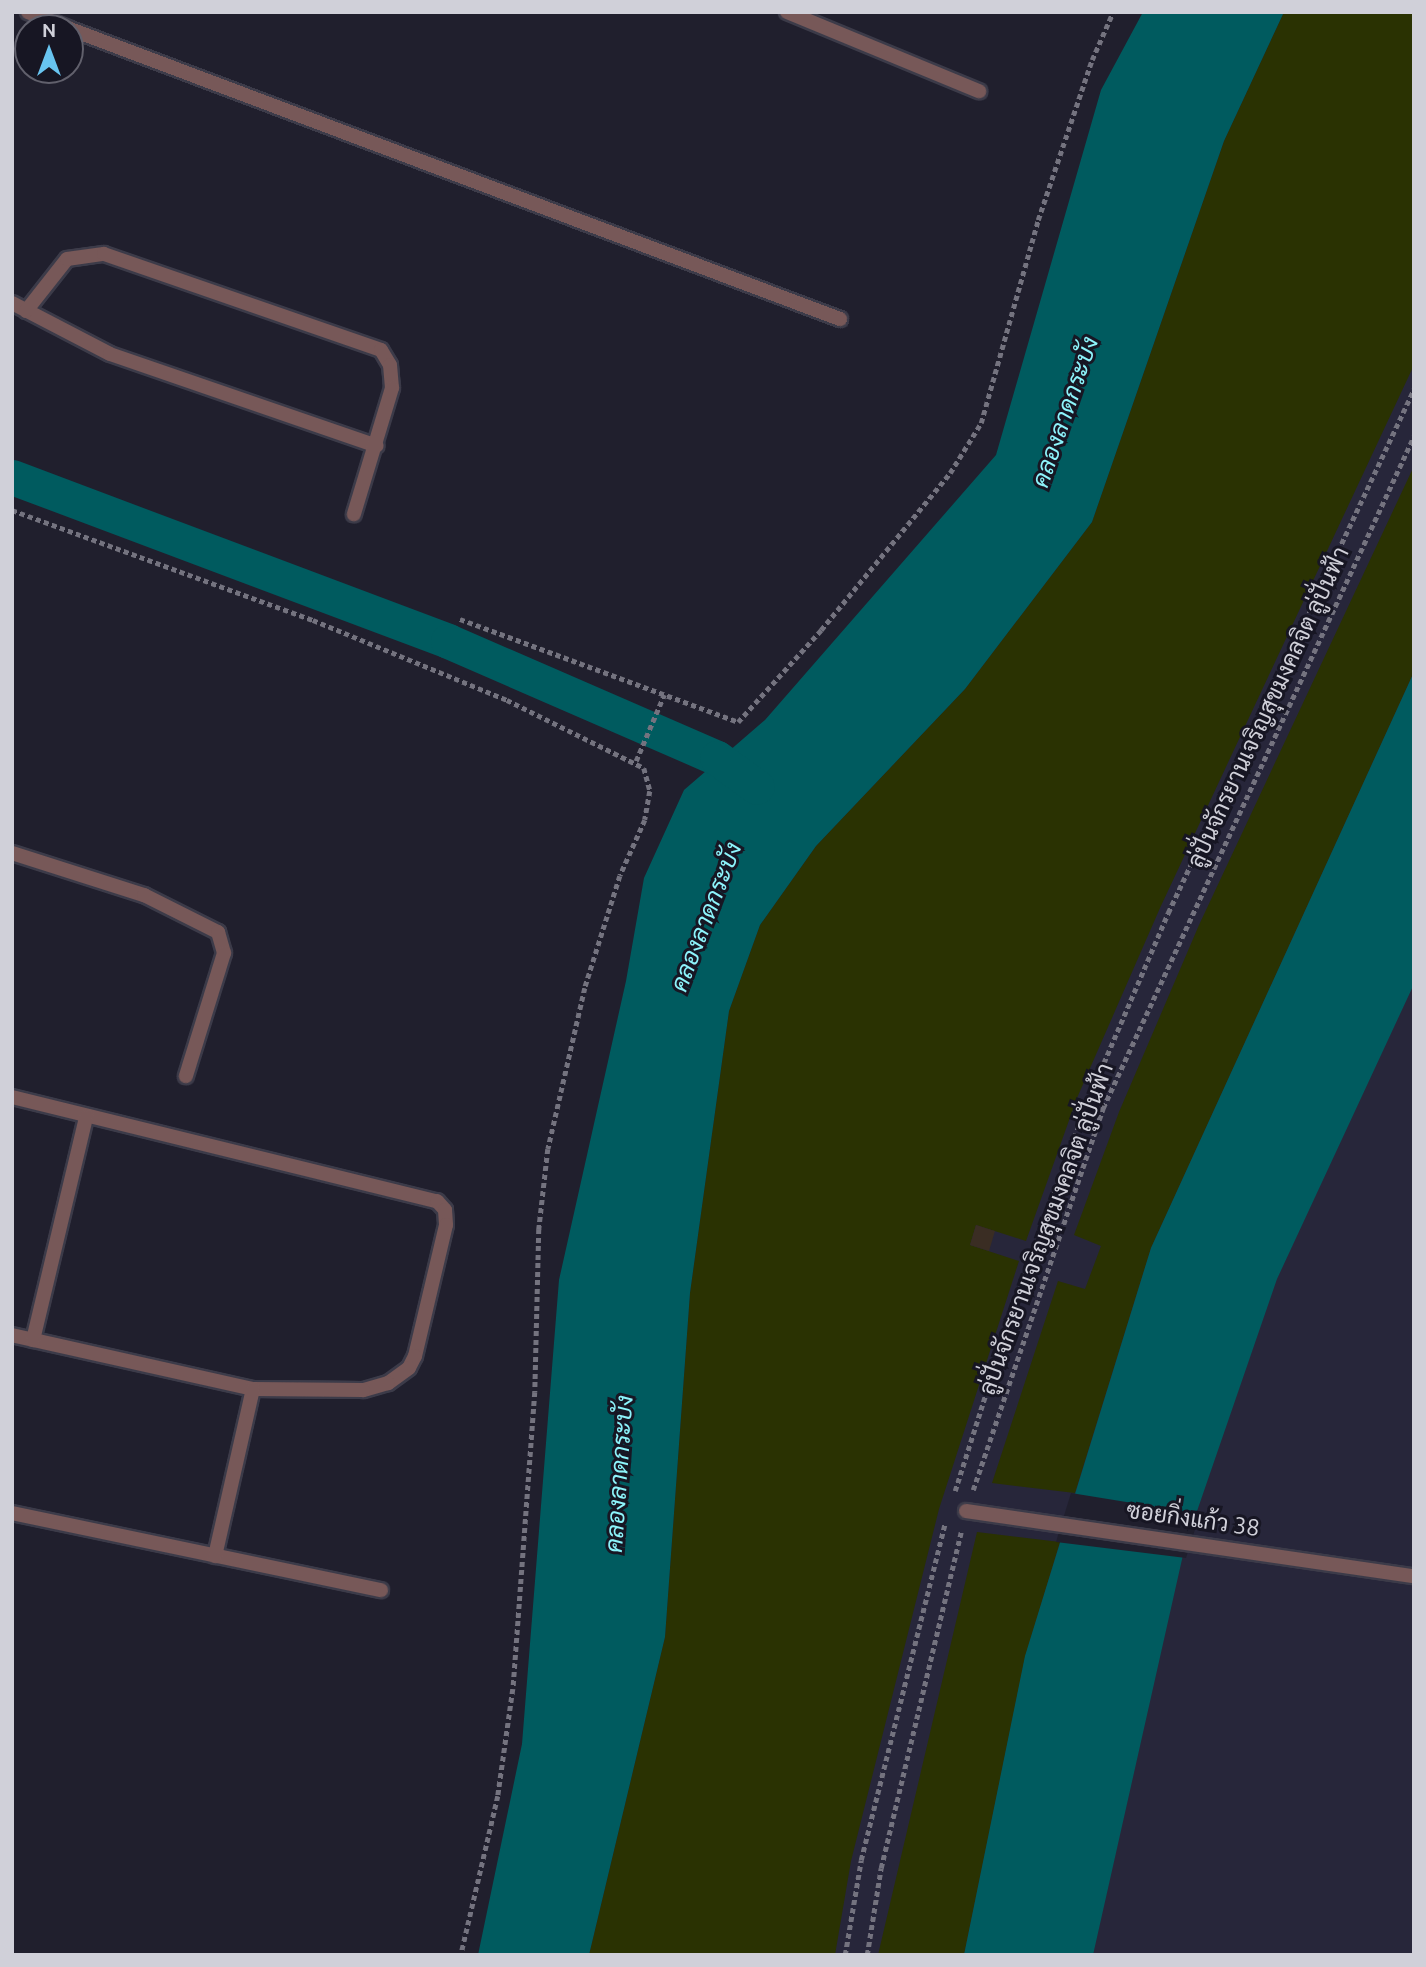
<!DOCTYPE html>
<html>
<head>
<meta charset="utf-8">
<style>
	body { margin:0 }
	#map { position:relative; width:1426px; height:1967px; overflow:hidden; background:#201f2d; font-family:Ubuntu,Sarabun,sans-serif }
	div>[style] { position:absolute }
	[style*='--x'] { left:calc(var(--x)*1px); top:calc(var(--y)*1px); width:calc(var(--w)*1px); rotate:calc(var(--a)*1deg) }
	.built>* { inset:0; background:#27263a }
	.green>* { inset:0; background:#2a3202 }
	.water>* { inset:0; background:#005b5f }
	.pier>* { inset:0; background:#201f2d }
	.canal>* { height:35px; margin:-17.5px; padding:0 17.5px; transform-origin:17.5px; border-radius:17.5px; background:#005b5f }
	.building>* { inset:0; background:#3a2d23 }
	.path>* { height:4.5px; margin-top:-2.25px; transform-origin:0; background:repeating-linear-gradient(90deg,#74737f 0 5px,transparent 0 8.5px) }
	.roads { filter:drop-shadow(2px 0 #3c3b49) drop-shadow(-2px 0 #3c3b49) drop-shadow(0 2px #3c3b49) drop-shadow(0 -2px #3c3b49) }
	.service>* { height:14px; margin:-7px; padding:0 7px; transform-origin:7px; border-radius:7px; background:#775858 }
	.minor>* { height:14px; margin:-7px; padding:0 7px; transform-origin:7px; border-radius:7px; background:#775858 }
	.tertiary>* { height:14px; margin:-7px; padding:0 7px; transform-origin:7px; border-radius:7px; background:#775858 }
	span { translate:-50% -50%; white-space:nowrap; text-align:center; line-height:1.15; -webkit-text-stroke:6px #171623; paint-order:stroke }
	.street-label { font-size:23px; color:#d0d0d9 }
	.water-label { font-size:24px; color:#8df4fb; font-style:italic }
	.frame { position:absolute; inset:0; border:14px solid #d0d0d9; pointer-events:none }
	.north { position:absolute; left:14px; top:14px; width:70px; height:70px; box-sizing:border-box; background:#171623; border:2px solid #61606c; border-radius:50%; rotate:0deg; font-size:19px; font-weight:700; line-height:28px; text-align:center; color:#d0d0d9 }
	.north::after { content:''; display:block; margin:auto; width:24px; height:32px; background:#68c4f0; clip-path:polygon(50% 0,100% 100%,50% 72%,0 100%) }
</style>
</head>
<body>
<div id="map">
	<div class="built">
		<div style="clip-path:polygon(1414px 95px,1414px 1955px,722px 1955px,914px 1178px)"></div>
	</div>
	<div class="green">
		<div style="clip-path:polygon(1284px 12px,1414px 12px,1414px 365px,1160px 908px,1077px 1098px,1026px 1241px,976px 1225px,970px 1245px,1019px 1261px,939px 1509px,851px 1861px,835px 1955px,589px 1955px,665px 1637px,690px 1293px,729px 1011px,760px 925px,816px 846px,965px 689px,1092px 522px,1224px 141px)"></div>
		<div style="clip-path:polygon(1414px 466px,1414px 672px,1151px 1248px,1075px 1493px,992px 1483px,1058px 1281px,1085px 1289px,1101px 1246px,1074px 1235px,1119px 1112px,1199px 925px)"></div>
		<div style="clip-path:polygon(977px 1532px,1060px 1542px,1025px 1657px,964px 1955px,878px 1955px)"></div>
	</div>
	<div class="water">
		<div style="clip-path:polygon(1143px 12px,1284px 12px,1224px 141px,1092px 522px,965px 689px,816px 846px,760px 925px,729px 1011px,690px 1293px,665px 1637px,589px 1955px,478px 1955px,522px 1744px,559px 1280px,626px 981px,644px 878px,684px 790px,765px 720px,996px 455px,1101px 90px)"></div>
		<div style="clip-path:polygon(1414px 672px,1414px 984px,1277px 1279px,1185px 1546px,1093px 1955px,964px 1955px,1025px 1656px,1151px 1248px)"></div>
	</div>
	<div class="pier">
		<div style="clip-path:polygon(1071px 1493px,1200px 1514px,1186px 1558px,1056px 1542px)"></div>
	</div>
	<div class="canal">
		<div style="--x:12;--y:477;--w:466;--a:20.6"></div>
		<div style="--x:448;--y:641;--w:293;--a:23.5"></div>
		<div style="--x:717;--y:758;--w:49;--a:35.9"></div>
	</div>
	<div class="building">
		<div style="clip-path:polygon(976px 1225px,995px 1231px,989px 1251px,970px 1245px)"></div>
	</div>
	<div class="path">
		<div style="--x:12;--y:510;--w:320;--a:20.1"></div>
		<div style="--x:313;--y:620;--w:210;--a:22.4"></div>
		<div style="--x:507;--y:700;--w:153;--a:26.4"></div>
		<div style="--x:644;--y:768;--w:24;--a:75"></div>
		<div style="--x:650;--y:791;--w:29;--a:100"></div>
		<div style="--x:645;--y:820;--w:61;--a:114.1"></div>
		<div style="--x:620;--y:876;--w:117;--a:107.4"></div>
		<div style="--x:585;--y:988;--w:165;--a:102.9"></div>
		<div style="--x:548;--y:1149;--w:81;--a:96.4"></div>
		<div style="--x:539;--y:1229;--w:163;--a:91.4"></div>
		<div style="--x:535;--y:1392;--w:298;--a:94.2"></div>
		<div style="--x:513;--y:1689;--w:108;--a:98"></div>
		<div style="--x:498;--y:1796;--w:163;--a:103.1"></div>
		<div style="--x:460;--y:619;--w:296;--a:20.3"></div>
		<div style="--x:738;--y:722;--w:124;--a:-47.9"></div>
		<div style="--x:821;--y:630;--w:203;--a:-50.6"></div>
		<div style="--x:950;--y:473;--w:59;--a:-58.2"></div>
		<div style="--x:981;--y:423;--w:211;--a:-74.3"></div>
		<div style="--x:1038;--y:220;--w:169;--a:-71.4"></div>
		<div style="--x:1092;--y:60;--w:52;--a:-66.4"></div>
		<div style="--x:636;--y:761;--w:72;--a:-67"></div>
		<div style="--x:973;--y:1490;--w:404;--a:-71.2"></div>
		<div style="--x:1103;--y:1108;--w:740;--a:-65.17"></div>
		<div style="--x:955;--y:1491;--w:186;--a:-72.4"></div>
		<div style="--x:1011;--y:1314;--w:225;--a:-70.3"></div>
		<div style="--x:1087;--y:1102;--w:206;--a:-66.8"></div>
		<div style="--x:1168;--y:913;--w:579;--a:-64.85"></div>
		<div style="--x:845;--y:1955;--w:96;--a:-80.4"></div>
		<div style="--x:861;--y:1860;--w:347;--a:-76"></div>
		<div style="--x:867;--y:1955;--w:88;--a:-80.9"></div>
		<div style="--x:881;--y:1868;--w:345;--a:-76.6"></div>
	</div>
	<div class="roads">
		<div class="service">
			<div style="--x:787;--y:12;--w:208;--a:22.4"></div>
			<div style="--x:12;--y:303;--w:110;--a:27.5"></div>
			<div style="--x:110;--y:354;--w:282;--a:19"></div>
			<div style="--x:26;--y:311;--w:66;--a:-51.7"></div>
			<div style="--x:67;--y:259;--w:37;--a:-8"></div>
			<div style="--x:104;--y:254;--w:293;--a:19.1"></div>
			<div style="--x:381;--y:350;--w:17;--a:59"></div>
			<div style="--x:390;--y:365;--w:23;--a:85"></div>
			<div style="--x:392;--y:388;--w:132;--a:106.8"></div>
			<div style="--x:12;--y:853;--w:139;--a:17.7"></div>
			<div style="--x:144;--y:895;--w:83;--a:26.6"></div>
			<div style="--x:218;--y:932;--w:22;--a:74"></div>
			<div style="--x:224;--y:953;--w:129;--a:107.2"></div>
			<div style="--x:12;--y:1097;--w:438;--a:13.8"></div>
			<div style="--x:437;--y:1201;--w:12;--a:48"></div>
			<div style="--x:445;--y:1210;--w:15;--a:86"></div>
			<div style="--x:446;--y:1225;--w:135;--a:103.3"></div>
			<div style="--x:415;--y:1356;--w:13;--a:117"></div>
			<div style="--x:409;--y:1368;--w:26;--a:144"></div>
			<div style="--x:388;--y:1383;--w:26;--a:164"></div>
			<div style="--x:363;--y:1390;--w:110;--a:-179.5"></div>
			<div style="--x:253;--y:1389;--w:247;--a:-167.4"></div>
			<div style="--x:33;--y:1340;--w:229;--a:-76.6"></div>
			<div style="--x:12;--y:1513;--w:377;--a:11.8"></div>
			<div style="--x:215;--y:1556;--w:171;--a:-77.2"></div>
		</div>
		<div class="minor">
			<div style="--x:28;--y:12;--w:43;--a:21.8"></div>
			<div style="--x:70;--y:29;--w:823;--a:20.64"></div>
		</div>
		<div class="tertiary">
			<div style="--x:966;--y:1511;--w:453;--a:8.3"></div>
		</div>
	</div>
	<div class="street-label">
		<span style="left:1268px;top:707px;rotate:-65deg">ลู่ปั่นจักรยานเจริญสุขมงคลจิต ลู่ปั่นฟ้า</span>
		<span style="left:1046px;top:1229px;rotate:-70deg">ลู่ปั่นจักรยานเจริญสุขมงคลจิต ลู่ปั่นฟ้า</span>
		<span style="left:1193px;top:1519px;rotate:8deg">ซอยกิ่งแก้ว 38</span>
	</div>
	<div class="water-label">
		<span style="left:1065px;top:412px;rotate:-71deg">คลองลาดกระบัง</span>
		<span style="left:706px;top:917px;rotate:-69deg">คลองลาดกระบัง</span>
		<span style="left:619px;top:1474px;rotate:-86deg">คลองลาดกระบัง</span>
	</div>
	<div class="frame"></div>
	<div class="north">N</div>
</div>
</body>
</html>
